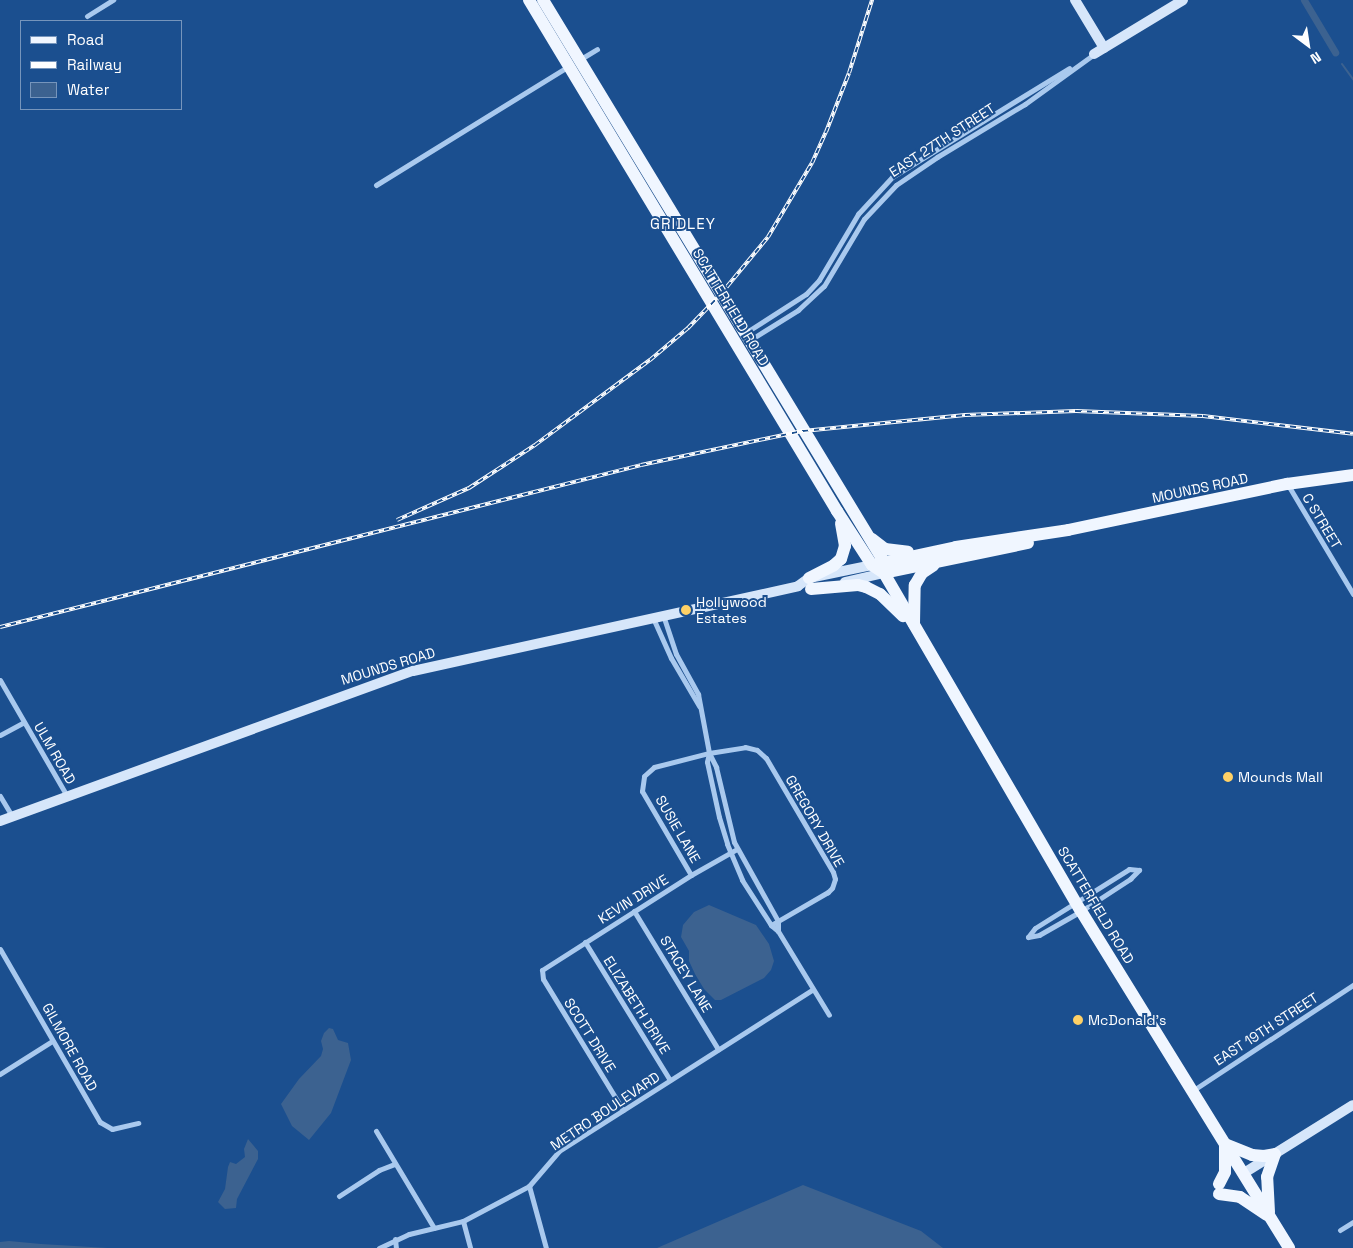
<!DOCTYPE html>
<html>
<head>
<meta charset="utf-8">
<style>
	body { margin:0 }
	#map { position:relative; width:1353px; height:1248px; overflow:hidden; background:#1b4f8f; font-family:"Space Grotesk",sans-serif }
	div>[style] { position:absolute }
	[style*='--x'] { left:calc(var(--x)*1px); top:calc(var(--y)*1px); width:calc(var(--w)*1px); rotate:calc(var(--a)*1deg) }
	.water>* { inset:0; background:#3c6290 }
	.stream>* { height:2px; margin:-1px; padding:0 1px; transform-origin:1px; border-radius:1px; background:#3c6290 }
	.canal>* { height:7px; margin:-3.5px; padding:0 3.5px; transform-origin:3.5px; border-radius:3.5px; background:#3c6290 }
	.street>* { height:5px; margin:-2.5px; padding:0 2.5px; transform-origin:2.5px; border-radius:2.5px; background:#a9c9ee }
	.secondary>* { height:10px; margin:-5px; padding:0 5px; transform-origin:5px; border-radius:5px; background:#d6e6fa }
	.primary>* { height:12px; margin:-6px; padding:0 6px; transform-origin:6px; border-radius:6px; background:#f0f6ff }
	.rail>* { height:4px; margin-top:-2px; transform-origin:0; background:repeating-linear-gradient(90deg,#1b4f8f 0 5.5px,#fff 0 11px); box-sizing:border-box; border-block:1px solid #fff }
	.dots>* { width:14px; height:14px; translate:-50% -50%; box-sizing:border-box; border:2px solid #1b4f8f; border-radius:50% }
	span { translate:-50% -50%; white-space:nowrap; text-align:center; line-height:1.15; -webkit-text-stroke:4px #1b4f8f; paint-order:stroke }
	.street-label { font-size:14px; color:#fff }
	.poi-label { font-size:14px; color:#fff }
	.left { translate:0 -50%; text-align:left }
	.neighbourhood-label { font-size:15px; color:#fff; letter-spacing:1px }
	.legend { position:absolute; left:20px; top:20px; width:162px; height:90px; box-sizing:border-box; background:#1b4f8f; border:1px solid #7695bc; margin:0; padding:6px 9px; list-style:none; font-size:15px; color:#fff }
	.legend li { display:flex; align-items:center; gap:10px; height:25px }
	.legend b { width:25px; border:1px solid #7695bc }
	.north { position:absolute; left:1283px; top:20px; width:50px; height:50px; -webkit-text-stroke:4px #1b4f8f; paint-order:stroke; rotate:149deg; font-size:14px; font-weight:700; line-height:20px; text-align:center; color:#fff }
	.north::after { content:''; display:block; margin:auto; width:18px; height:22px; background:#fff; clip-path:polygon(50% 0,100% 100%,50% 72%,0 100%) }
</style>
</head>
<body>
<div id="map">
	<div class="water">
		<div style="clip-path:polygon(709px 905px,756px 925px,769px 944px,774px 961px,771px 970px,764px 978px,721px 1000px,715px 1000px,704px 989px,695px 974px,689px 961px,689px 951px,681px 937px,683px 925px,694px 912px)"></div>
		<div style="clip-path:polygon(329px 1028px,333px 1029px,338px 1040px,348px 1043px,351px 1060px,331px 1113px,309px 1140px,292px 1126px,281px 1104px,299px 1079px,321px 1056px,323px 1049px,321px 1041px,324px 1033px)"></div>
		<div style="clip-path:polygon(248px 1139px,258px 1151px,258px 1159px,237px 1199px,236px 1208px,225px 1209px,218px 1202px,225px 1189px,228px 1167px,230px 1162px,236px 1164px,245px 1157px,244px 1149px)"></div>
		<div style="clip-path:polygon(803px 1185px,921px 1231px,943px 1248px,657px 1248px)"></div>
		<div style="clip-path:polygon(9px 1241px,41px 1244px,108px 1248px,0 1248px,0 1242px)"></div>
	</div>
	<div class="stream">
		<div style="--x:1342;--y:64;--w:19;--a:54"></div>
	</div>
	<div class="canal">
		<div style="--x:1304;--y:0;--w:61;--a:59.2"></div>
	</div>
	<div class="street">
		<div style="--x:87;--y:16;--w:31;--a:-32"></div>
		<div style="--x:579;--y:60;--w:21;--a:-31"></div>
		<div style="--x:376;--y:185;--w:225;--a:-31.7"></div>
		<div style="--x:745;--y:333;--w:72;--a:-32.6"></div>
		<div style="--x:806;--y:294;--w:19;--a:-47"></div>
		<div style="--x:819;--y:280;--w:77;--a:-59.4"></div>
		<div style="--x:858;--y:214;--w:50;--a:-47.4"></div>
		<div style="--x:892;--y:177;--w:208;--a:-31.6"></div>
		<div style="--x:750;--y:340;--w:57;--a:-32"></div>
		<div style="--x:798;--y:310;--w:35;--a:-43"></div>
		<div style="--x:824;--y:286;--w:78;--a:-59.2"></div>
		<div style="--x:864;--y:219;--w:47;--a:-46.7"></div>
		<div style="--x:896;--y:185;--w:50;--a:-34.3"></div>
		<div style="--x:937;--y:157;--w:103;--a:-31.1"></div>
		<div style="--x:1025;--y:104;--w:85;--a:-35.9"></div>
		<div style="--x:1288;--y:485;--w:127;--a:59.2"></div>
		<div style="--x:663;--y:615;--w:41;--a:71.6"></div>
		<div style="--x:676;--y:654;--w:46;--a:61.2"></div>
		<div style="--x:698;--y:694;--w:60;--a:79.4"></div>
		<div style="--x:709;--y:753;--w:16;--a:63"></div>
		<div style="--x:716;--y:767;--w:77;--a:76.5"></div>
		<div style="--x:734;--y:842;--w:90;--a:60.9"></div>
		<div style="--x:778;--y:921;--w:10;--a:90"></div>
		<div style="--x:653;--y:618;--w:44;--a:65.8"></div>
		<div style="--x:671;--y:658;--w:56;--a:59.7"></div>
		<div style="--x:0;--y:680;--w:134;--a:60"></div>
		<div style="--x:0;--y:735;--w:27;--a:-28"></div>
		<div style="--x:709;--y:753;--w:9;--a:103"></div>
		<div style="--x:707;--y:762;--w:56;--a:77.7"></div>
		<div style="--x:719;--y:817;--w:28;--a:73"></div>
		<div style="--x:727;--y:844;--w:39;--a:67"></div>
		<div style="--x:742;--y:880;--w:54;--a:57.2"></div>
		<div style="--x:771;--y:925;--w:9;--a:41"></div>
		<div style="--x:778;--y:931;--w:98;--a:58.7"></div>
		<div style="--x:0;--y:796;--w:23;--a:59"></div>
		<div style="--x:691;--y:875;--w:97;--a:-120.3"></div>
		<div style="--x:642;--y:791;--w:15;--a:-82"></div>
		<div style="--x:644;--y:776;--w:13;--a:-42"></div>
		<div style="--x:654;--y:767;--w:57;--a:-14.3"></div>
		<div style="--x:709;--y:753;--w:36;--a:-9"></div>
		<div style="--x:745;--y:747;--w:12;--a:14"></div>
		<div style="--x:757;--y:750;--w:12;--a:42"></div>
		<div style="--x:766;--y:758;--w:132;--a:59.6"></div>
		<div style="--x:833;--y:872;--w:7;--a:74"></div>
		<div style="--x:835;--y:879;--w:9;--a:108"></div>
		<div style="--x:832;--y:888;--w:6;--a:135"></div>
		<div style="--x:828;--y:892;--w:66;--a:149.9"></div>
		<div style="--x:634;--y:911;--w:162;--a:58.7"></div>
		<div style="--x:1028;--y:937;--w:11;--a:-52"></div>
		<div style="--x:1035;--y:928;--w:111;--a:-32.1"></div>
		<div style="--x:1129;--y:869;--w:10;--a:6"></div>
		<div style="--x:1028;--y:937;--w:11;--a:-10"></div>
		<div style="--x:1039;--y:935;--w:48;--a:-29.7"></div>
		<div style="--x:1081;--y:911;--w:59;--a:-33.1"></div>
		<div style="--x:1130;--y:879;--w:13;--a:-45"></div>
		<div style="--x:585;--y:942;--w:162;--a:58.4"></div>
		<div style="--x:0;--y:949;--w:200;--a:60"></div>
		<div style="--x:100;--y:1122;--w:14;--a:30"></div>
		<div style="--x:112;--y:1129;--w:27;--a:-13"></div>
		<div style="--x:0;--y:1074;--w:62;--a:-32.4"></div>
		<div style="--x:1192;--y:1091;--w:193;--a:-33.4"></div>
		<div style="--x:623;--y:1110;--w:153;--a:-121.4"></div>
		<div style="--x:543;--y:979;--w:9;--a:-96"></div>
		<div style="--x:542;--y:970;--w:177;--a:-32.5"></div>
		<div style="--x:691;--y:875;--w:53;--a:-29.5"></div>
		<div style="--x:376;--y:1131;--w:113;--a:59.1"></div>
		<div style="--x:529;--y:1186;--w:64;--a:74.7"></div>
		<div style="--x:339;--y:1196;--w:48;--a:-33"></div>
		<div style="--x:379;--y:1170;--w:17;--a:-21"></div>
		<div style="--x:463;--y:1221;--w:28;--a:75"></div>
		<div style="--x:1340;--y:1230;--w:15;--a:-32"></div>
		<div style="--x:395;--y:1239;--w:9;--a:84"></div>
		<div style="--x:379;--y:1248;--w:33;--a:-25"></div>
		<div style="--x:409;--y:1234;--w:56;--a:-13.5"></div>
		<div style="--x:463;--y:1221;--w:75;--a:-27.9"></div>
		<div style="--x:529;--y:1186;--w:46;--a:-49.4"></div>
		<div style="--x:559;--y:1151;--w:300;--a:-32.5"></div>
	</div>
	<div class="secondary">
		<div style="--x:1075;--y:0;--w:56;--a:58.9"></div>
		<div style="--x:1094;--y:54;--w:104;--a:-31.2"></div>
		<div style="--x:845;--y:582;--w:40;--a:-13"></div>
		<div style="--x:0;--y:821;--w:439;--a:-20"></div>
		<div style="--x:413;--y:671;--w:394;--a:-12.4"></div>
		<div style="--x:798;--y:586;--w:14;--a:-36"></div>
		<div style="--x:809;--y:578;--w:64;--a:-11.7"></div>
		<div style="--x:1244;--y:1173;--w:128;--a:-32"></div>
	</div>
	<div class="primary">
		<div style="--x:529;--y:0;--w:597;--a:58.92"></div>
		<div style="--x:837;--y:511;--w:64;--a:57.1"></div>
		<div style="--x:872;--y:565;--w:14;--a:34"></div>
		<div style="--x:884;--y:573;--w:391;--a:59.8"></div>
		<div style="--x:1081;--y:911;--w:396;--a:58.3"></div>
		<div style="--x:543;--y:0;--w:657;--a:58.75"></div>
		<div style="--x:884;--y:562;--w:11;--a:90"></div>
		<div style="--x:872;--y:539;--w:16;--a:38"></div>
		<div style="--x:885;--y:549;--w:23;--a:7"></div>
		<div style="--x:877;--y:564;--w:81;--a:-12.1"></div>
		<div style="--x:956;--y:547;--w:113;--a:-8.6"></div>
		<div style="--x:1068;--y:530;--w:224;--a:-11.9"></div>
		<div style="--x:1287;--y:484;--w:67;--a:-7.8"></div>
		<div style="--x:884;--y:573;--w:147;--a:-11.8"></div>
		<div style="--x:809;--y:578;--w:28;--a:-27"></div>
		<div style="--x:834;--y:565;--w:9;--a:-41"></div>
		<div style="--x:841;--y:559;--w:14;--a:-73"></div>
		<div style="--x:845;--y:546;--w:23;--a:-100"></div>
		<div style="--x:811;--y:589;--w:47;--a:-4.9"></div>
		<div style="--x:858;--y:585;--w:8;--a:14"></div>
		<div style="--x:866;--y:587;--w:16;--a:27"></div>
		<div style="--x:880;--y:594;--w:32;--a:44"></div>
		<div style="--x:914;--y:624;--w:39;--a:-89"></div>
		<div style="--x:915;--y:585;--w:14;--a:-60"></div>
		<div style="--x:922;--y:573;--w:14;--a:-34"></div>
		<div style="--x:1225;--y:1144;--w:29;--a:22"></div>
		<div style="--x:1252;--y:1155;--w:12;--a:5"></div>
		<div style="--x:1264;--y:1156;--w:11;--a:-10"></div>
		<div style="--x:1219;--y:1184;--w:13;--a:-63"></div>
		<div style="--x:1225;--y:1172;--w:26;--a:-90"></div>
		<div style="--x:1219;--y:1194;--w:21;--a:8"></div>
		<div style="--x:1240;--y:1197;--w:32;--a:34"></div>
		<div style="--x:1269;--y:1212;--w:35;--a:-93"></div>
		<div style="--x:1267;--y:1177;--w:24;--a:-71"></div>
	</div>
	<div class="rail">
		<div style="--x:397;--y:520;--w:79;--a:-24"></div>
		<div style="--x:469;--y:488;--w:79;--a:-33.1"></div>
		<div style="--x:535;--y:445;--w:143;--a:-36.5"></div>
		<div style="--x:650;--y:360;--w:50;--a:-40.1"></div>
		<div style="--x:688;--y:328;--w:46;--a:-45.9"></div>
		<div style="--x:720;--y:295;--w:75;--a:-50.4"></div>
		<div style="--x:768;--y:237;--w:86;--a:-59.3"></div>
		<div style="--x:812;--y:163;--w:34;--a:-66"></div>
		<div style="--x:826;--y:132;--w:63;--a:-68.7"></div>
		<div style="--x:849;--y:73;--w:77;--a:-72.5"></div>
		<div style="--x:0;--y:627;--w:661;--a:-14.18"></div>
		<div style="--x:641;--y:465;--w:166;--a:-11.9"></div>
		<div style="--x:803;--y:431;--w:163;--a:-5.6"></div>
		<div style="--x:965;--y:415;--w:111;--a:-2.1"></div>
		<div style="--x:1076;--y:411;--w:127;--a:2.3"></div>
		<div style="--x:1203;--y:416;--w:151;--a:6.8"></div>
	</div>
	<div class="dots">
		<div style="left:686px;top:610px;background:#ffd166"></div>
		<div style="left:1228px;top:777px;background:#ffd166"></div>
		<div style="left:1078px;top:1020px;background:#ffd166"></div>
	</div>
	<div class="street-label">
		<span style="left:942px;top:140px;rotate:-33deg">EAST 27TH STREET</span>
		<span style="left:731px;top:307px;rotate:59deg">SCATTERFIELD ROAD</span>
		<span style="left:1200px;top:488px;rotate:-12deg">MOUNDS ROAD</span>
		<span style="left:1322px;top:521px;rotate:59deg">C STREET</span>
		<span style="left:388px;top:666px;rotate:-17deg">MOUNDS ROAD</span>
		<span style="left:55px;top:753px;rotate:60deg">ULM ROAD</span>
		<span style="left:815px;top:821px;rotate:60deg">GREGORY DRIVE</span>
		<span style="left:678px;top:829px;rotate:60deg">SUSIE LANE</span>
		<span style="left:633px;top:899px;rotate:-32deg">KEVIN DRIVE</span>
		<span style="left:1096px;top:905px;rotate:59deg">SCATTERFIELD ROAD</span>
		<span style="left:686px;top:974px;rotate:59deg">STACEY LANE</span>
		<span style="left:637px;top:1005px;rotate:58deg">ELIZABETH DRIVE</span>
		<span style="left:1266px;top:1029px;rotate:-33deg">EAST 19TH STREET</span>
		<span style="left:590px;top:1035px;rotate:58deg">SCOTT DRIVE</span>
		<span style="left:70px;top:1047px;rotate:61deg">GILMORE ROAD</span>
		<span style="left:605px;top:1111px;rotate:-34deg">METRO BOULEVARD</span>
	</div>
	<div class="poi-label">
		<span class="left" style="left:696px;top:610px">Hollywood<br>Estates</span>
		<span class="left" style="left:1238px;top:777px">Mounds Mall</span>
		<span class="left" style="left:1088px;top:1020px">McDonald's</span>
	</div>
	<div class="neighbourhood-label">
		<span style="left:683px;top:224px">GRIDLEY</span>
	</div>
	<ul class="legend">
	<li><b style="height:6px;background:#f0f6ff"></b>Road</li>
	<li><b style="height:6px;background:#fff"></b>Railway</li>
	<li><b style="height:14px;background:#3c6290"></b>Water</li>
	</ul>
	<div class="north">N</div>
</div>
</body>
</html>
